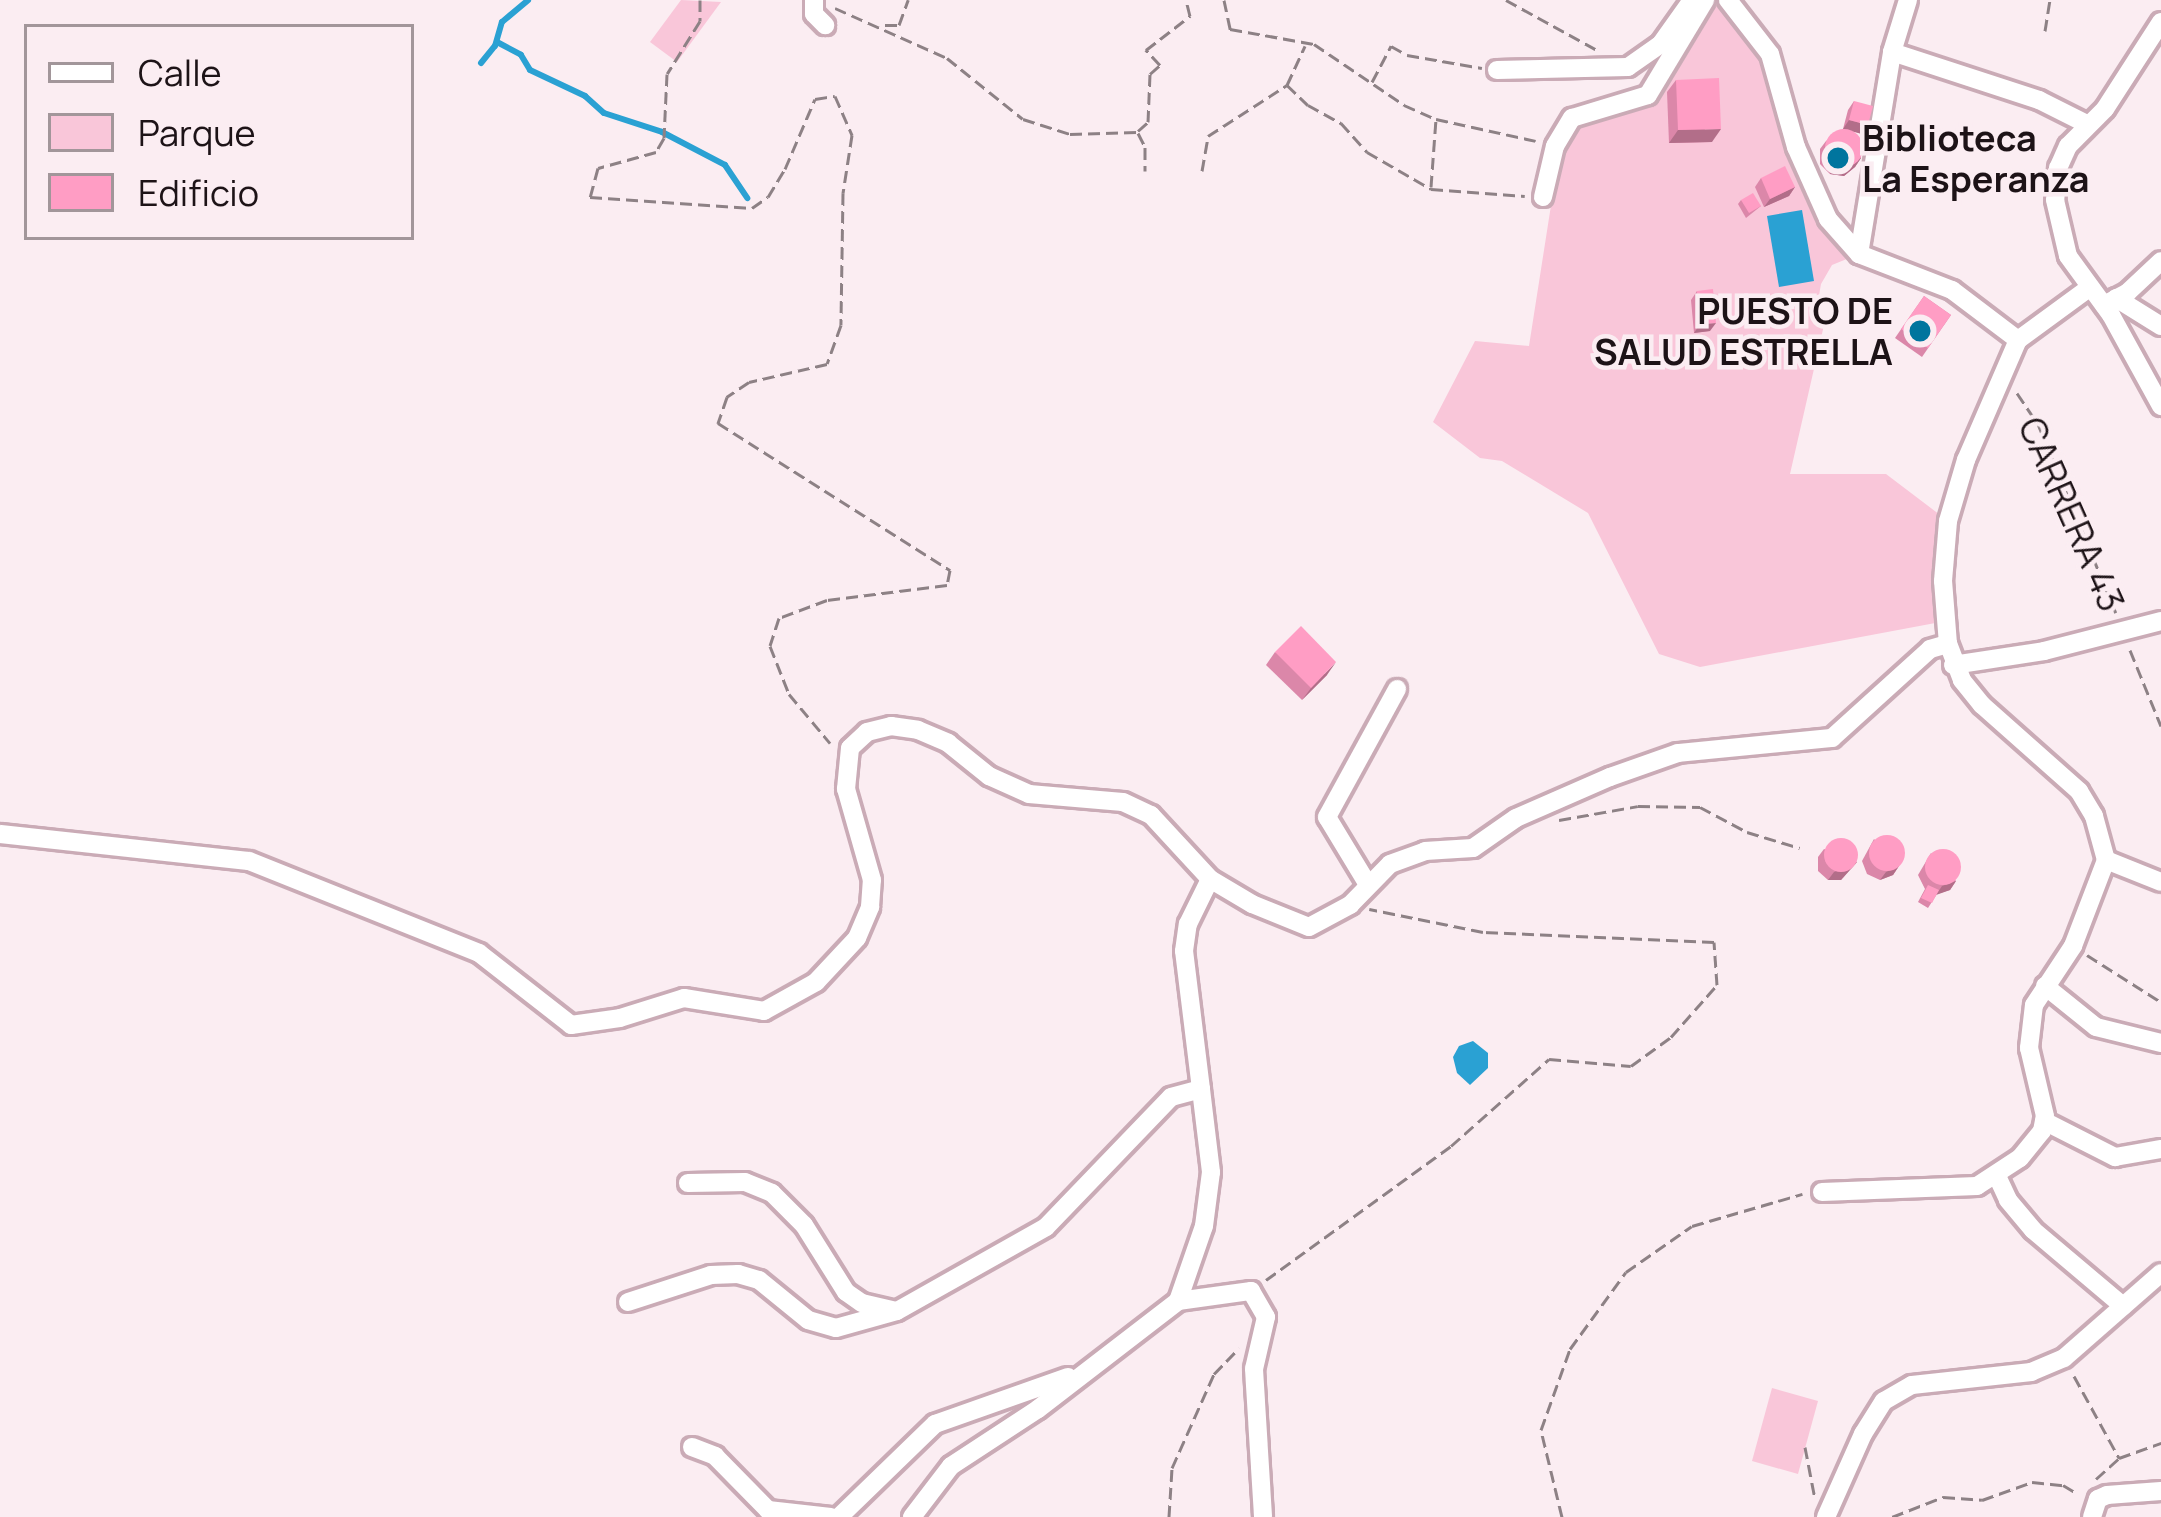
<!DOCTYPE html>
<html>
<head>
<meta charset="utf-8">
<style>
	body { margin:0 }
	#map { position:relative; width:2161px; height:1517px; overflow:hidden; background:#fbedf2; font-family:Manrope,sans-serif }
	div>[style] { position:absolute }
	[style*='--x'] { left:calc(var(--x)*1px); top:calc(var(--y)*1px); width:calc(var(--w)*1px); rotate:calc(var(--a)*1deg) }
	.green>* { inset:0; background:#f9c6d9 }
	.water>* { inset:0; background:#2aa1d3 }
	.stream>* { height:6px; margin:-3px; padding:0 3px; transform-origin:3px; border-radius:3px; background:#2aa1d3 }
	.path>* { height:3px; margin-top:-1.5px; transform-origin:0; background:repeating-linear-gradient(90deg,#8d8185 0 12px,transparent 0 18px) }
	.roads { filter:drop-shadow(3px 0 #caabb6) drop-shadow(-3px 0 #caabb6) drop-shadow(0 3px #caabb6) drop-shadow(0 -3px #caabb6) }
	.minor>* { height:18px; margin:-9px; padding:0 9px; transform-origin:9px; border-radius:9px; background:#fff }
	.wall>* { inset:0; background:#db87a9 }
	.shaded-wall>* { inset:0; background:#b26e89 }
	.building>* { inset:0; background:#ff9dc4 }
	.round { border-radius:50% }
	.dots>* { width:33px; height:33px; translate:-50% -50%; box-sizing:border-box; border:6px solid #fbedf2; border-radius:50% }
	span { translate:-50% -50%; white-space:nowrap; text-align:center; line-height:1.15; -webkit-text-stroke:9px #fbedf2; paint-order:stroke }
	.poi-label { font-size:36px; color:#1d1317; font-weight:700 }
	.left { translate:0 -50%; text-align:left }
	.right { translate:-100% -50%; text-align:right }
	.street-label { font-size:36px; color:#1d1317 }
	.legend { position:absolute; left:24px; top:24px; width:390px; height:216px; box-sizing:border-box; background:#fbedf2; border:3px solid #a2969a; margin:0; padding:15px 21px; list-style:none; font-size:36px; color:#1d1317 }
	.legend li { display:flex; align-items:center; gap:24px; height:60px }
	.legend b { width:60px; border:3px solid #a2969a }
</style>
</head>
<body>
<div id="map">
	<div class="green">
		<div style="clip-path:polygon(681px 0,721px 2px,677px 62px,650px 42px)"></div>
		<div style="clip-path:polygon(1705px 0,1728px 0,1770px 54px,1796px 147px,1859px 254px,1832px 265px,1821px 284px,1817px 307px,1824px 325px,1790px 474px,1886px 474px,1948px 521px,1946px 621px,1700px 667px,1659px 654px,1588px 513px,1502px 461px,1480px 458px,1433px 422px,1475px 341px,1529px 346px,1552px 199px,1543px 197px,1572px 118px,1648px 95px)"></div>
		<div style="clip-path:polygon(1772px 1388px,1818px 1401px,1798px 1474px,1752px 1461px)"></div>
	</div>
	<div class="water">
		<div style="clip-path:polygon(1802px 210px,1814px 281px,1779px 287px,1767px 216px)"></div>
		<div style="clip-path:polygon(1473px 1041px,1488px 1053px,1488px 1068px,1470px 1085px,1457px 1073px,1453px 1057px,1459px 1046px)"></div>
	</div>
	<div class="stream">
		<div style="--x:497;--y:42;--w:27;--a:28"></div>
		<div style="--x:521;--y:55;--w:17;--a:59"></div>
		<div style="--x:530;--y:70;--w:61;--a:25.3"></div>
		<div style="--x:585;--y:96;--w:25;--a:42"></div>
		<div style="--x:604;--y:113;--w:61;--a:18.1"></div>
		<div style="--x:662;--y:132;--w:71;--a:27.6"></div>
		<div style="--x:725;--y:165;--w:40;--a:56"></div>
		<div style="--x:481;--y:63;--w:22;--a:-51"></div>
		<div style="--x:495;--y:46;--w:25;--a:-74"></div>
		<div style="--x:502;--y:22;--w:34;--a:-40"></div>
	</div>
	<div class="path">
		<div style="--x:700;--y:0;--w:21;--a:90"></div>
		<div style="--x:700;--y:21;--w:62;--a:121.9"></div>
		<div style="--x:667;--y:74;--w:64;--a:92.7"></div>
		<div style="--x:664;--y:138;--w:16;--a:120"></div>
		<div style="--x:656;--y:152;--w:60;--a:164.6"></div>
		<div style="--x:598;--y:168;--w:30;--a:105"></div>
		<div style="--x:590;--y:197;--w:162;--a:3.9"></div>
		<div style="--x:752;--y:208;--w:19;--a:-35"></div>
		<div style="--x:768;--y:197;--w:33;--a:-59"></div>
		<div style="--x:785;--y:169;--w:76;--a:-66.8"></div>
		<div style="--x:815;--y:99;--w:20;--a:-9"></div>
		<div style="--x:835;--y:96;--w:43;--a:66.4"></div>
		<div style="--x:852;--y:135;--w:59;--a:98.8"></div>
		<div style="--x:843;--y:193;--w:132;--a:90.9"></div>
		<div style="--x:841;--y:325;--w:41;--a:109.7"></div>
		<div style="--x:827;--y:364;--w:80;--a:167"></div>
		<div style="--x:749;--y:382;--w:27;--a:146"></div>
		<div style="--x:727;--y:397;--w:28;--a:109"></div>
		<div style="--x:718;--y:423;--w:275;--a:32.4"></div>
		<div style="--x:950;--y:570;--w:15;--a:101"></div>
		<div style="--x:947;--y:585;--w:121;--a:172.9"></div>
		<div style="--x:827;--y:600;--w:51;--a:159.4"></div>
		<div style="--x:779;--y:618;--w:29;--a:108"></div>
		<div style="--x:770;--y:646;--w:52;--a:68.4"></div>
		<div style="--x:789;--y:694;--w:64;--a:50.1"></div>
		<div style="--x:1224;--y:0;--w:30;--a:78"></div>
		<div style="--x:1230;--y:29;--w:85;--a:10.1"></div>
		<div style="--x:1314;--y:44;--w:109;--a:34.1"></div>
		<div style="--x:1404;--y:105;--w:35;--a:24"></div>
		<div style="--x:1436;--y:119;--w:102;--a:12.4"></div>
		<div style="--x:1506;--y:0;--w:102;--a:28.8"></div>
		<div style="--x:835;--y:8;--w:123;--a:24.1"></div>
		<div style="--x:947;--y:58;--w:97;--a:38.8"></div>
		<div style="--x:1023;--y:119;--w:49;--a:17.7"></div>
		<div style="--x:1070;--y:134;--w:67;--a:-1.7"></div>
		<div style="--x:885;--y:25;--w:14;--a:0"></div>
		<div style="--x:899;--y:25;--w:27;--a:-70"></div>
		<div style="--x:2045;--y:31;--w:31;--a:-81"></div>
		<div style="--x:1372;--y:82;--w:41;--a:-62.2"></div>
		<div style="--x:1391;--y:46;--w:18;--a:29"></div>
		<div style="--x:1407;--y:55;--w:76;--a:9.8"></div>
		<div style="--x:1287;--y:85;--w:29;--a:44"></div>
		<div style="--x:1308;--y:105;--w:38;--a:29"></div>
		<div style="--x:1341;--y:123;--w:39;--a:48"></div>
		<div style="--x:1367;--y:152;--w:74;--a:30"></div>
		<div style="--x:1431;--y:189;--w:94;--a:4.3"></div>
		<div style="--x:1138;--y:131;--w:13;--a:-42"></div>
		<div style="--x:1148;--y:122;--w:48;--a:-87.6"></div>
		<div style="--x:1150;--y:74;--w:13;--a:-42"></div>
		<div style="--x:1160;--y:65;--w:21;--a:-133"></div>
		<div style="--x:1146;--y:50;--w:56;--a:-37.7"></div>
		<div style="--x:1190;--y:16;--w:16;--a:-104"></div>
		<div style="--x:1138;--y:133;--w:16;--a:63"></div>
		<div style="--x:1145;--y:147;--w:24;--a:90"></div>
		<div style="--x:1202;--y:171;--w:36;--a:-80"></div>
		<div style="--x:1208;--y:136;--w:94;--a:-32.8"></div>
		<div style="--x:1287;--y:85;--w:43;--a:-65.2"></div>
		<div style="--x:1431;--y:187;--w:68;--a:-85.8"></div>
		<div style="--x:2017;--y:393;--w:37;--a:56"></div>
		<div style="--x:2038;--y:424;--w:204;--a:67.6"></div>
		<div style="--x:2130;--y:650;--w:82;--a:67.8"></div>
		<div style="--x:1559;--y:820;--w:80;--a:-10"></div>
		<div style="--x:1638;--y:806;--w:62;--a:0.9"></div>
		<div style="--x:1700;--y:807;--w:53;--a:28"></div>
		<div style="--x:1747;--y:832;--w:55;--a:16.8"></div>
		<div style="--x:2087;--y:955;--w:88;--a:32.4"></div>
		<div style="--x:1266;--y:1280;--w:228;--a:-35.9"></div>
		<div style="--x:1451;--y:1146;--w:131;--a:-41.6"></div>
		<div style="--x:1549;--y:1059;--w:82;--a:4.9"></div>
		<div style="--x:1631;--y:1066;--w:49;--a:-35.9"></div>
		<div style="--x:1671;--y:1037;--w:69;--a:-48.5"></div>
		<div style="--x:1717;--y:985;--w:43;--a:-94"></div>
		<div style="--x:1714;--y:942;--w:231;--a:-177.5"></div>
		<div style="--x:1483;--y:932;--w:116;--a:-168.6"></div>
		<div style="--x:2074;--y:1376;--w:94;--a:61.2"></div>
		<div style="--x:1805;--y:1447;--w:53;--a:79.1"></div>
		<div style="--x:2096;--y:1479;--w:31;--a:-42"></div>
		<div style="--x:2119;--y:1458;--w:45;--a:-19.7"></div>
		<div style="--x:1169;--y:1517;--w:49;--a:-86.5"></div>
		<div style="--x:1172;--y:1468;--w:103;--a:-65.9"></div>
		<div style="--x:1214;--y:1374;--w:36;--a:-46"></div>
		<div style="--x:1562;--y:1517;--w:89;--a:-103.6"></div>
		<div style="--x:1541;--y:1430;--w:86;--a:-70.3"></div>
		<div style="--x:1570;--y:1349;--w:95;--a:-54"></div>
		<div style="--x:1626;--y:1272;--w:80;--a:-34.9"></div>
		<div style="--x:1692;--y:1226;--w:115;--a:-16.2"></div>
		<div style="--x:1892;--y:1517;--w:55;--a:-21.4"></div>
		<div style="--x:1943;--y:1497;--w:39;--a:4"></div>
		<div style="--x:1982;--y:1500;--w:53;--a:-19.8"></div>
		<div style="--x:2032;--y:1482;--w:31;--a:6"></div>
		<div style="--x:2063;--y:1485;--w:17;--a:31"></div>
	</div>
	<div class="roads">
		<div class="minor">
			<div style="--x:814;--y:0;--w:14;--a:90"></div>
			<div style="--x:814;--y:14;--w:16;--a:45"></div>
			<div style="--x:1728;--y:0;--w:68;--a:52.1"></div>
			<div style="--x:1770;--y:54;--w:97;--a:74.4"></div>
			<div style="--x:1796;--y:147;--w:79;--a:66"></div>
			<div style="--x:1828;--y:219;--w:47;--a:48.5"></div>
			<div style="--x:1859;--y:254;--w:100;--a:21.2"></div>
			<div style="--x:1952;--y:290;--w:83;--a:37.1"></div>
			<div style="--x:2161;--y:22;--w:103;--a:122.8"></div>
			<div style="--x:2105;--y:109;--w:52;--a:135"></div>
			<div style="--x:2068;--y:146;--w:24;--a:114"></div>
			<div style="--x:2058;--y:168;--w:32;--a:95"></div>
			<div style="--x:2055;--y:200;--w:57;--a:76.9"></div>
			<div style="--x:2068;--y:256;--w:73;--a:53.9"></div>
			<div style="--x:2111;--y:315;--w:104;--a:61.2"></div>
			<div style="--x:1892;--y:52;--w:155;--a:18.1"></div>
			<div style="--x:2039;--y:100;--w:54;--a:26.6"></div>
			<div style="--x:1497;--y:70;--w:131;--a:-1.3"></div>
			<div style="--x:1628;--y:67;--w:39;--a:-35"></div>
			<div style="--x:1660;--y:45;--w:55;--a:-54.6"></div>
			<div style="--x:1543;--y:197;--w:52;--a:-76.8"></div>
			<div style="--x:1555;--y:146;--w:33;--a:-59"></div>
			<div style="--x:1572;--y:118;--w:79;--a:-16.8"></div>
			<div style="--x:1648;--y:95;--w:111;--a:-59"></div>
			<div style="--x:1859;--y:254;--w:205;--a:-80.7"></div>
			<div style="--x:1892;--y:52;--w:54;--a:-72.9"></div>
			<div style="--x:2116;--y:298;--w:53;--a:31.9"></div>
			<div style="--x:2104;--y:305;--w:27;--a:-28"></div>
			<div style="--x:2128;--y:292;--w:45;--a:-43.2"></div>
			<div style="--x:1953;--y:665;--w:92;--a:-8.7"></div>
			<div style="--x:2044;--y:651;--w:121;--a:-14.4"></div>
			<div style="--x:0;--y:834;--w:250;--a:6.2"></div>
			<div style="--x:249;--y:861;--w:248;--a:21.8"></div>
			<div style="--x:479;--y:953;--w:117;--a:38"></div>
			<div style="--x:571;--y:1025;--w:49;--a:-8.1"></div>
			<div style="--x:620;--y:1018;--w:67;--a:-17.4"></div>
			<div style="--x:684;--y:998;--w:81;--a:9.2"></div>
			<div style="--x:764;--y:1011;--w:60;--a:-29.1"></div>
			<div style="--x:816;--y:982;--w:60;--a:-47"></div>
			<div style="--x:857;--y:938;--w:34;--a:-67"></div>
			<div style="--x:870;--y:907;--w:27;--a:-86"></div>
			<div style="--x:872;--y:880;--w:95;--a:-105.9"></div>
			<div style="--x:846;--y:789;--w:41;--a:-84.4"></div>
			<div style="--x:850;--y:748;--w:23;--a:-43"></div>
			<div style="--x:867;--y:732;--w:25;--a:-14"></div>
			<div style="--x:891;--y:726;--w:27;--a:8"></div>
			<div style="--x:918;--y:730;--w:33;--a:23"></div>
			<div style="--x:948;--y:743;--w:53;--a:38.8"></div>
			<div style="--x:989;--y:776;--w:44;--a:24.2"></div>
			<div style="--x:1029;--y:794;--w:94;--a:4.9"></div>
			<div style="--x:1123;--y:802;--w:31;--a:25"></div>
			<div style="--x:1151;--y:815;--w:87;--a:47.3"></div>
			<div style="--x:1210;--y:879;--w:49;--a:30.8"></div>
			<div style="--x:1252;--y:904;--w:61;--a:22"></div>
			<div style="--x:1309;--y:927;--w:47;--a:-28.2"></div>
			<div style="--x:1350;--y:905;--w:57;--a:-45.7"></div>
			<div style="--x:1390;--y:864;--w:37;--a:-20"></div>
			<div style="--x:1425;--y:851;--w:48;--a:-3.6"></div>
			<div style="--x:1473;--y:848;--w:52;--a:-34.9"></div>
			<div style="--x:1516;--y:818;--w:103;--a:-23.6"></div>
			<div style="--x:1610;--y:777;--w:72;--a:-19.4"></div>
			<div style="--x:1678;--y:753;--w:155;--a:-5.6"></div>
			<div style="--x:1832;--y:738;--w:132;--a:-42.2"></div>
			<div style="--x:1930;--y:649;--w:19;--a:-16"></div>
			<div style="--x:2106;--y:860;--w:59;--a:21.8"></div>
			<div style="--x:1367;--y:883;--w:77;--a:-121.2"></div>
			<div style="--x:1327;--y:817;--w:146;--a:-61.3"></div>
			<div style="--x:2045;--y:986;--w:65;--a:38.8"></div>
			<div style="--x:2096;--y:1027;--w:67;--a:13.8"></div>
			<div style="--x:2044;--y:1121;--w:80;--a:26.9"></div>
			<div style="--x:2115;--y:1157;--w:47;--a:-9.9"></div>
			<div style="--x:1997;--y:1176;--w:26;--a:65"></div>
			<div style="--x:2008;--y:1200;--w:39;--a:50"></div>
			<div style="--x:2033;--y:1230;--w:118;--a:40.2"></div>
			<div style="--x:688;--y:1183;--w:57;--a:-1"></div>
			<div style="--x:745;--y:1182;--w:29;--a:22"></div>
			<div style="--x:772;--y:1193;--w:45;--a:45"></div>
			<div style="--x:804;--y:1225;--w:79;--a:57.9"></div>
			<div style="--x:846;--y:1292;--w:19;--a:35"></div>
			<div style="--x:862;--y:1303;--w:32;--a:13"></div>
			<div style="--x:1822;--y:1192;--w:155;--a:-2.2"></div>
			<div style="--x:1977;--y:1186;--w:51;--a:-33.1"></div>
			<div style="--x:2020;--y:1158;--w:35;--a:-51"></div>
			<div style="--x:2042;--y:1131;--w:15;--a:-79"></div>
			<div style="--x:2045;--y:1116;--w:70;--a:-103.2"></div>
			<div style="--x:2029;--y:1048;--w:43;--a:-83.4"></div>
			<div style="--x:2034;--y:1005;--w:71;--a:-56.5"></div>
			<div style="--x:2073;--y:946;--w:92;--a:-69"></div>
			<div style="--x:2106;--y:860;--w:46;--a:-105.3"></div>
			<div style="--x:2094;--y:816;--w:29;--a:-121"></div>
			<div style="--x:2079;--y:791;--w:130;--a:-138.4"></div>
			<div style="--x:1982;--y:705;--w:32;--a:-129"></div>
			<div style="--x:1962;--y:680;--w:39;--a:-111"></div>
			<div style="--x:1948;--y:644;--w:63;--a:-94.5"></div>
			<div style="--x:1943;--y:581;--w:60;--a:-85.2"></div>
			<div style="--x:1948;--y:521;--w:64;--a:-73.6"></div>
			<div style="--x:1966;--y:460;--w:131;--a:-66.6"></div>
			<div style="--x:2018;--y:340;--w:88;--a:-36.2"></div>
			<div style="--x:1178;--y:1301;--w:79;--a:-70.9"></div>
			<div style="--x:1204;--y:1226;--w:54;--a:-82.6"></div>
			<div style="--x:1211;--y:1172;--w:84;--a:-96.9"></div>
			<div style="--x:628;--y:1302;--w:87;--a:-18"></div>
			<div style="--x:711;--y:1275;--w:27;--a:-2"></div>
			<div style="--x:738;--y:1274;--w:22;--a:16"></div>
			<div style="--x:759;--y:1280;--w:63;--a:39.2"></div>
			<div style="--x:808;--y:1320;--w:29;--a:16"></div>
			<div style="--x:836;--y:1328;--w:63;--a:-15.6"></div>
			<div style="--x:897;--y:1311;--w:171;--a:-29.4"></div>
			<div style="--x:1046;--y:1227;--w:180;--a:-46.1"></div>
			<div style="--x:1171;--y:1097;--w:31;--a:-15"></div>
			<div style="--x:1201;--y:1089;--w:139;--a:-97"></div>
			<div style="--x:1184;--y:951;--w:27;--a:-82"></div>
			<div style="--x:1188;--y:924;--w:50;--a:-63.9"></div>
			<div style="--x:692;--y:1447;--w:25;--a:21"></div>
			<div style="--x:715;--y:1456;--w:76;--a:45.5"></div>
			<div style="--x:768;--y:1510;--w:63;--a:6.3"></div>
			<div style="--x:839;--y:1517;--w:134;--a:-44.1"></div>
			<div style="--x:935;--y:1424;--w:141;--a:-19.5"></div>
			<div style="--x:912;--y:1517;--w:64;--a:-52.6"></div>
			<div style="--x:951;--y:1466;--w:104;--a:-33.2"></div>
			<div style="--x:1038;--y:1409;--w:177;--a:-37.6"></div>
			<div style="--x:1178;--y:1301;--w:74;--a:-7.8"></div>
			<div style="--x:1251;--y:1291;--w:30;--a:60"></div>
			<div style="--x:1266;--y:1317;--w:53;--a:103"></div>
			<div style="--x:1254;--y:1369;--w:148;--a:86.5"></div>
			<div style="--x:1826;--y:1517;--w:91;--a:-66"></div>
			<div style="--x:1863;--y:1434;--w:39;--a:-58"></div>
			<div style="--x:1884;--y:1401;--w:32;--a:-30"></div>
			<div style="--x:1912;--y:1385;--w:120;--a:-6.2"></div>
			<div style="--x:2031;--y:1372;--w:36;--a:-23"></div>
			<div style="--x:2064;--y:1358;--w:129;--a:-41.2"></div>
			<div style="--x:2092;--y:1517;--w:19;--a:-72"></div>
			<div style="--x:2098;--y:1499;--w:10;--a:-24"></div>
			<div style="--x:2107;--y:1495;--w:54;--a:-4.2"></div>
		</div>
	</div>
	<div class="wall">
		<div style="clip-path:polygon(1676px 80px,1712px 142px,1669px 143px,1667px 92px)"></div>
		<div style="clip-path:polygon(1854px 101px,1862px 134px,1853px 131px,1861px 158px,1855px 167px,1844px 176px,1830px 174px,1820px 164px,1820px 149px,1826px 141px,1843px 129px,1848px 110px)"></div>
		<div style="clip-path:polygon(1761px 178px,1795px 187px,1789px 196px,1764px 207px,1755px 187px)"></div>
		<div style="clip-path:polygon(1741px 200px,1761px 206px,1746px 218px,1738px 204px)"></div>
		<div style="clip-path:polygon(1697px 291px,1710px 331px,1694px 333px,1691px 300px)"></div>
		<div style="clip-path:polygon(1924px 296px,1951px 315px,1922px 357px,1895px 338px)"></div>
		<div style="clip-path:polygon(1275px 652px,1327px 675px,1302px 700px,1266px 665px)"></div>
		<div style="clip-path:polygon(1874px 839px,1899px 866px,1893px 875px,1880px 880px,1867px 874px,1862px 861px)"></div>
		<div style="clip-path:polygon(1824px 849px,1857px 862px,1841px 880px,1828px 880px,1818px 871px,1818px 857px)"></div>
		<div style="clip-path:polygon(1931px 853px,1956px 881px,1950px 890px,1937px 894px,1928px 908px,1918px 902px,1925px 889px,1918px 875px)"></div>
	</div>
	<div class="shaded-wall">
		<div style="clip-path:polygon(1849px 120px,1868px 125px,1862px 134px,1843px 129px)"></div>
		<div style="clip-path:polygon(1721px 129px,1712px 142px,1669px 143px,1678px 130px)"></div>
		<div style="clip-path:polygon(1861px 158px,1855px 167px,1844px 176px,1830px 174px,1836px 165px)"></div>
		<div style="clip-path:polygon(1795px 187px,1789px 196px,1764px 207px,1770px 199px)"></div>
		<div style="clip-path:polygon(1716px 323px,1710px 331px,1694px 333px,1700px 324px)"></div>
		<div style="clip-path:polygon(1336px 662px,1327px 675px,1302px 700px,1311px 688px)"></div>
		<div style="clip-path:polygon(1857px 862px,1841px 880px,1828px 880px,1834px 872px)"></div>
		<div style="clip-path:polygon(1899px 866px,1893px 875px,1880px 880px,1886px 872px)"></div>
		<div style="clip-path:polygon(1956px 881px,1950px 890px,1936px 895px,1942px 886px)"></div>
	</div>
	<div class="building">
		<div style="clip-path:polygon(1719px 78px,1721px 129px,1678px 130px,1676px 80px)"></div>
		<div style="clip-path:polygon(1854px 101px,1873px 106px,1868px 125px,1849px 120px)"></div>
		<div class="round" style="left:1825px;top:129px;width:38px;height:38px"></div>
		<div style="clip-path:polygon(1785px 166px,1795px 187px,1770px 199px,1761px 178px)"></div>
		<div style="clip-path:polygon(1753px 193px,1761px 206px,1749px 213px,1741px 200px)"></div>
		<div style="clip-path:polygon(1713px 289px,1716px 323px,1700px 324px,1697px 291px)"></div>
		<div style="clip-path:polygon(1924px 296px,1951px 315px,1928px 348px,1901px 329px)"></div>
		<div style="clip-path:polygon(1301px 626px,1336px 662px,1311px 688px,1275px 652px)"></div>
		<div class="round" style="left:1869px;top:835px;width:36px;height:36px"></div>
		<div class="round" style="left:1824px;top:838px;width:34px;height:34px"></div>
		<div class="round" style="left:1925px;top:849px;width:36px;height:36px"></div>
		<div style="clip-path:polygon(1928px 885px,1939px 890px,1932px 903px,1921px 898px)"></div>
	</div>
	<div class="dots">
		<div style="left:1838px;top:158px;background:#00759e"></div>
		<div style="left:1920px;top:331px;background:#00759e"></div>
	</div>
	<div class="poi-label">
		<span class="left" style="left:1862px;top:158px">Biblioteca<br>La Esperanza</span>
		<span class="right" style="left:1893px;top:331px">PUESTO DE<br>SALUD ESTRELLA</span>
	</div>
	<div class="street-label">
		<span style="left:2072px;top:514px;rotate:66deg">CARRERA 43</span>
	</div>
	<ul class="legend">
	<li><b style="height:15px;background:#fff"></b>Calle</li>
	<li><b style="height:33px;background:#f9c6d9"></b>Parque</li>
	<li><b style="height:33px;background:#ff9dc4"></b>Edificio</li>
	</ul>
</div>
</body>
</html>
